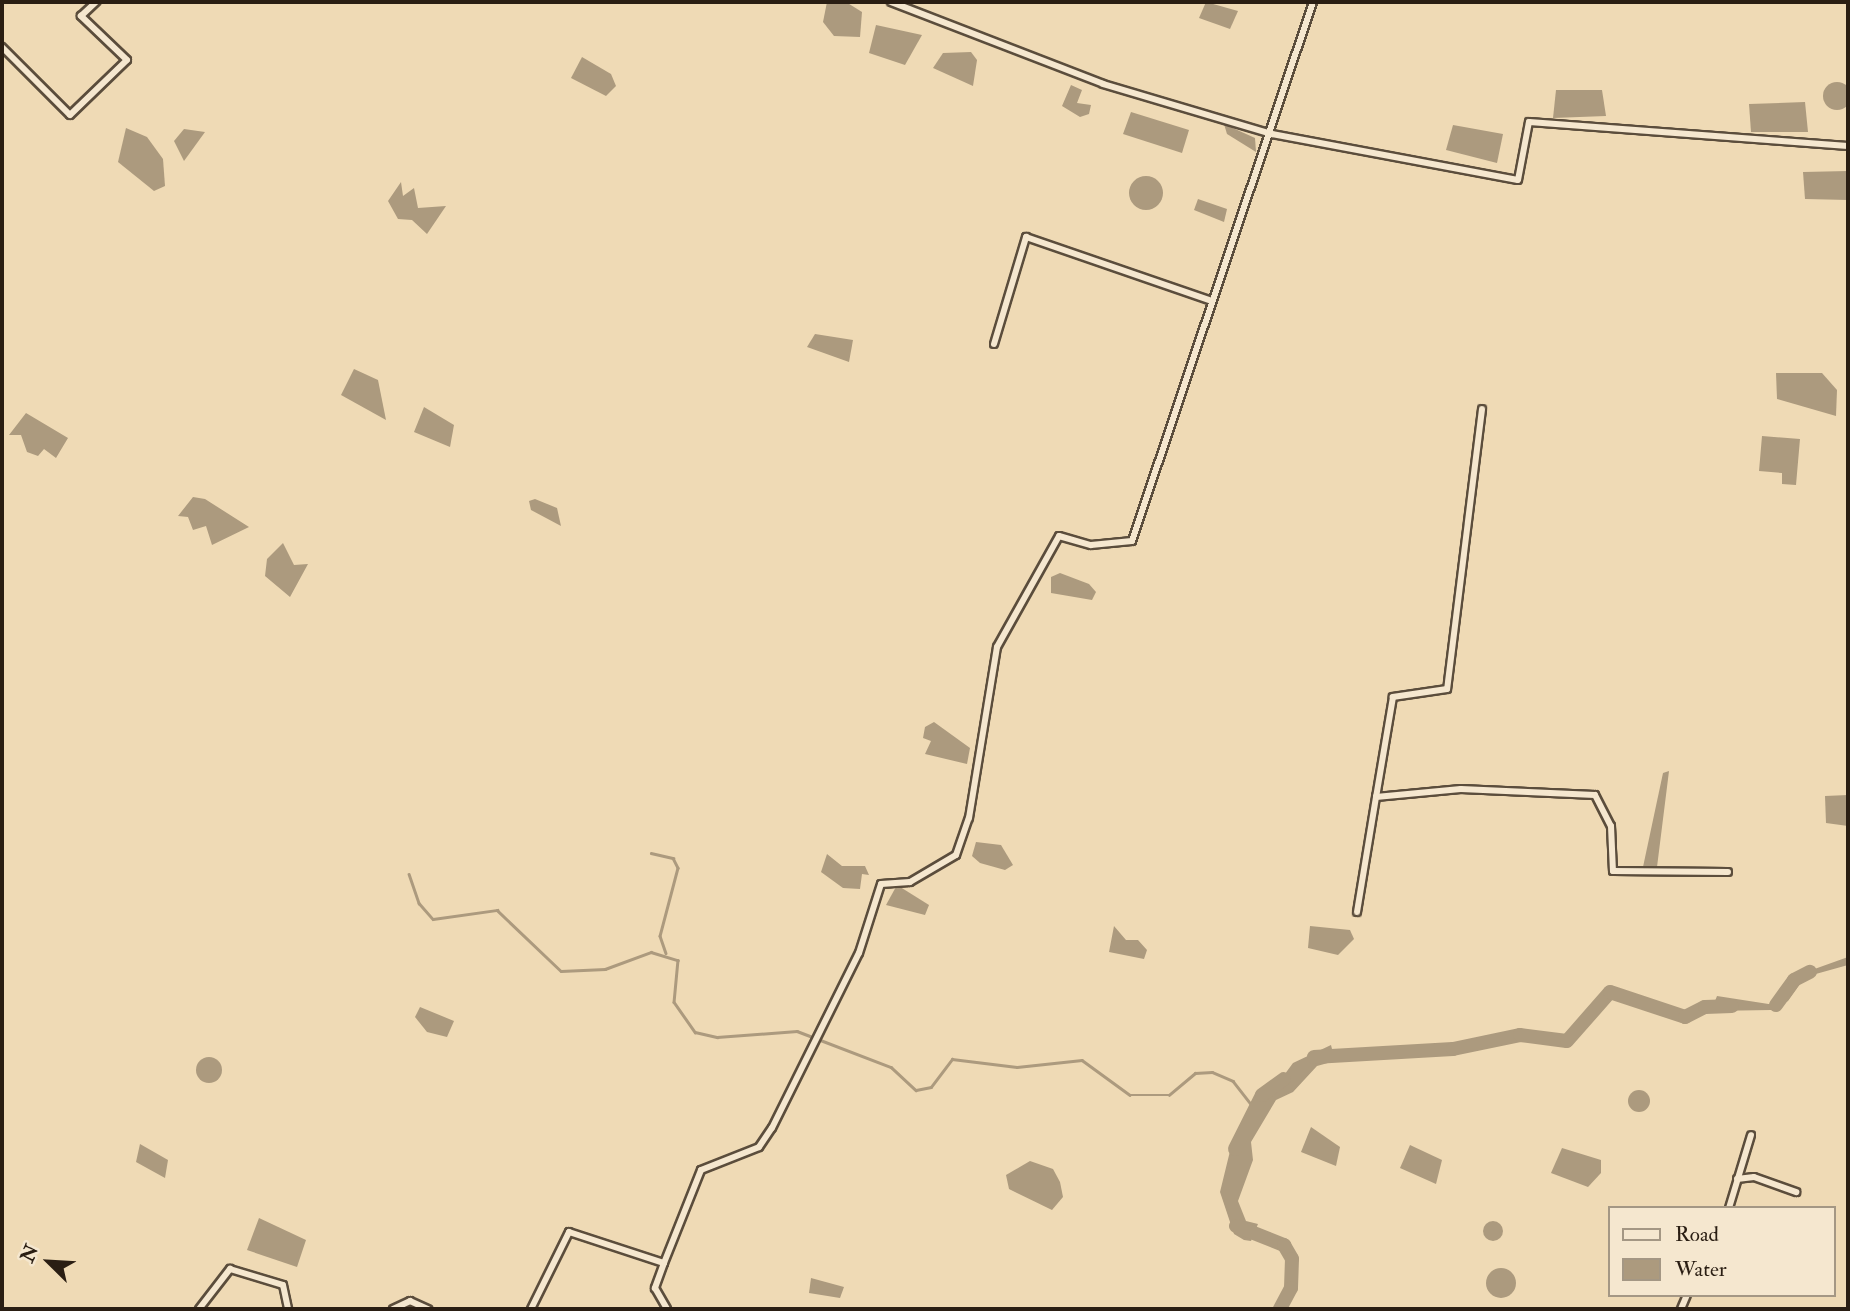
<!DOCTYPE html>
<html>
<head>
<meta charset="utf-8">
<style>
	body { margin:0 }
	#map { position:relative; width:1850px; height:1311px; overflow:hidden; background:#efdab5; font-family:"IM FELL Double Pica",serif }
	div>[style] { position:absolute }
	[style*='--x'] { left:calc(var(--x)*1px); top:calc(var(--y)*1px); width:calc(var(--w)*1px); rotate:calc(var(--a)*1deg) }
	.water>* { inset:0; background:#ac9a7e }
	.round { border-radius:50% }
	.stream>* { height:2.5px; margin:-1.25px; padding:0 1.25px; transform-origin:1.25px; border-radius:1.25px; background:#ac9a7e }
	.river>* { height:14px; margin:-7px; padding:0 7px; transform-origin:7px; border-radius:7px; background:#ac9a7e }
	.roads { filter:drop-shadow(2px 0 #5b4d3c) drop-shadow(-2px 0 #5b4d3c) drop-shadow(0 2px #5b4d3c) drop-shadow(0 -2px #5b4d3c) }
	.street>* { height:6px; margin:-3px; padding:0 3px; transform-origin:3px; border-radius:3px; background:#f5e7cf }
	span { translate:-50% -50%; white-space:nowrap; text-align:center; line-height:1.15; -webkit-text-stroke:7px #f5e7cf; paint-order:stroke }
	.frame { position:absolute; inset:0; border:4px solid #2a1e13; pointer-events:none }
	.legend { position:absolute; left:1608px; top:1206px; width:228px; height:91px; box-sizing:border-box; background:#f5e7cf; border:2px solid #a49784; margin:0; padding:9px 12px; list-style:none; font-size:21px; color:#2a1e13 }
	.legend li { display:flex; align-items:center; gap:14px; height:35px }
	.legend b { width:35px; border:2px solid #a49784 }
	.north { position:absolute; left:14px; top:1227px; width:70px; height:70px; -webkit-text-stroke:5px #f5e7cf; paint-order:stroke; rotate:294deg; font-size:19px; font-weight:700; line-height:28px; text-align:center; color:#2a1e13 }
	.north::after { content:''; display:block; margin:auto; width:24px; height:32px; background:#2a1e13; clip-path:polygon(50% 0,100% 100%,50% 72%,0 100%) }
</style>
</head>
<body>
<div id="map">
	<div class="water">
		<div style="clip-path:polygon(827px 2px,846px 2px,862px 12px,860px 37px,834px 36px,823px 22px)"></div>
		<div style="clip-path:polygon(1206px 2px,1238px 11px,1230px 29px,1199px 18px)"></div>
		<div style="clip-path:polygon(876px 25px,922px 35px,905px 65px,869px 53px)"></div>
		<div style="clip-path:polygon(971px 52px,977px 60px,973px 86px,933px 68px,943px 53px)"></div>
		<div style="clip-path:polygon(582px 57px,611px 74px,616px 86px,606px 96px,571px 78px)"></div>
		<div class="round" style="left:1823px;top:82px;width:28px;height:28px"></div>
		<div style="clip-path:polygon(1071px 85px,1082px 90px,1077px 103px,1091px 105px,1089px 114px,1080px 117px,1062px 106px)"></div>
		<div style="clip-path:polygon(1556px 90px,1602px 90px,1606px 116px,1553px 118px)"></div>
		<div style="clip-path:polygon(1805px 102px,1808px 132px,1751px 132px,1749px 104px)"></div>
		<div style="clip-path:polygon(1131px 112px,1189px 130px,1182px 153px,1123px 134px)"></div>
		<div style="clip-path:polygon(1224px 124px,1255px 138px,1256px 152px,1227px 134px)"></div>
		<div style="clip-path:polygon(1453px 125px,1503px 134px,1497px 163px,1446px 150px)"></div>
		<div style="clip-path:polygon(126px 128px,147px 137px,163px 159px,165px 186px,154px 191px,118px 162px)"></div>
		<div style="clip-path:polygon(184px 129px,205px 132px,184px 161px,174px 141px)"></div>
		<div style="clip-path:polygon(1848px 171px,1848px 200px,1805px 199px,1803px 172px)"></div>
		<div class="round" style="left:1129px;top:176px;width:34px;height:34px"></div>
		<div style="clip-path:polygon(401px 182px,403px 196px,414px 188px,418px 208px,446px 206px,427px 234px,412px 220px,398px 219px,388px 201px)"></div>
		<div style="clip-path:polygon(1198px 199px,1227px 209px,1224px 222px,1194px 210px)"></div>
		<div style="clip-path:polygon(815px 334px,853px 340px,849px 362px,807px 347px)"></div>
		<div style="clip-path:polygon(354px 369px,378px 380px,386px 420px,341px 395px)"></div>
		<div style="clip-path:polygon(1776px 373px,1822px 373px,1837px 390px,1836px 416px,1777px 399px)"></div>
		<div style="clip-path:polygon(424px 407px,454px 425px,450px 447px,414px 432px)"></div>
		<div style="clip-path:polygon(26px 413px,68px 438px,56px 458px,44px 449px,38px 456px,27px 452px,21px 435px,9px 435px)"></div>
		<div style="clip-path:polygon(1762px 436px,1800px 439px,1796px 485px,1782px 484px,1782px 473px,1759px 471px)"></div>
		<div style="clip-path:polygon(193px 497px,205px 499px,249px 527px,212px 545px,206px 526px,193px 530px,188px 517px,178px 516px)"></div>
		<div style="clip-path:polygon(535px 499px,557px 508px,561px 526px,531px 510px,529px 501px)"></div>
		<div style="clip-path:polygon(283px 543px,294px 565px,308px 564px,290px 597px,265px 576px,267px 559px)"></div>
		<div style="clip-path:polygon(1060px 573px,1089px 584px,1096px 592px,1092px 600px,1051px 593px,1051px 577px)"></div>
		<div style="clip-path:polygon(934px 722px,970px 748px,967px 764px,925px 754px,931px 741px,923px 738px,925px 727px)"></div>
		<div style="clip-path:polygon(1669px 771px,1657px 867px,1643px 867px,1663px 773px)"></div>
		<div style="clip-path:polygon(1848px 795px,1848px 826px,1826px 823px,1825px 796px)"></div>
		<div style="clip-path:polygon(976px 842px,1001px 845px,1013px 865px,1005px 870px,980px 863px,972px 856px)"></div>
		<div style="clip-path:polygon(827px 854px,842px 866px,865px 866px,869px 875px,862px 874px,860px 889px,843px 888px,821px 872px)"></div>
		<div style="clip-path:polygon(897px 885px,929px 905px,925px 915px,886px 905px)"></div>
		<div style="clip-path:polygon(1114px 926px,1126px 940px,1138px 940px,1147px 950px,1144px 959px,1109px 952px)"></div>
		<div style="clip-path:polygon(1310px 926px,1350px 930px,1354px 939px,1338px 955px,1308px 948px)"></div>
		<div style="clip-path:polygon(1848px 957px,1848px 965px,1805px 977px,1788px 1001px,1771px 1010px,1711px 1011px,1717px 996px,1775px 1005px,1795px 976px)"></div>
		<div style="clip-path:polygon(420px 1007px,454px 1021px,447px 1037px,427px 1032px,415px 1017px)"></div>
		<div style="clip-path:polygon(1331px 1045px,1335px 1061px,1317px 1066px,1293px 1092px,1276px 1100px,1251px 1142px,1253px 1160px,1238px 1201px,1246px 1221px,1258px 1224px,1251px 1241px,1244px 1240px,1234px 1234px,1220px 1192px,1231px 1147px,1293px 1063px)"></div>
		<div class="round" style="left:196px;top:1057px;width:26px;height:26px"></div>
		<div class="round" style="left:1628px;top:1090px;width:22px;height:22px"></div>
		<div style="clip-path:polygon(1311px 1127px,1340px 1147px,1336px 1166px,1301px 1152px)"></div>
		<div style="clip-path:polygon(140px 1144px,168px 1160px,165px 1178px,136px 1162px)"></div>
		<div style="clip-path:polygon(1410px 1145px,1442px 1160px,1436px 1184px,1400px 1168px)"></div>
		<div style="clip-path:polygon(1562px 1148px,1601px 1160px,1601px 1173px,1588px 1187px,1551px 1173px)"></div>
		<div style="clip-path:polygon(1030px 1161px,1053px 1169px,1060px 1182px,1063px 1197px,1052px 1210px,1009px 1189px,1006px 1175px)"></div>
		<div style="clip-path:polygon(259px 1218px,306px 1240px,297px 1267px,247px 1250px)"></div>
		<div class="round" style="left:1483px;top:1221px;width:20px;height:20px"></div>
		<div class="round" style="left:1486px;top:1268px;width:30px;height:30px"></div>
		<div style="clip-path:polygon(811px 1278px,844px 1287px,840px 1298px,809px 1293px)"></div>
	</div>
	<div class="stream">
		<div style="--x:651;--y:853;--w:23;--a:13"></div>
		<div style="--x:673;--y:858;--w:11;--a:63"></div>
		<div style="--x:678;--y:868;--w:70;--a:104.8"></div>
		<div style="--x:660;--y:936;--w:18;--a:71"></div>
		<div style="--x:409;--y:874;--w:31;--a:71"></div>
		<div style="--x:419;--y:903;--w:21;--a:49"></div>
		<div style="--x:433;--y:919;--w:65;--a:-8"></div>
		<div style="--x:497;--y:910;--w:88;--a:43.6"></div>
		<div style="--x:561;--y:971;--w:44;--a:-2.6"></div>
		<div style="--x:605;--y:969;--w:49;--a:-20.3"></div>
		<div style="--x:651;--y:952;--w:28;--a:17"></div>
		<div style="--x:678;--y:960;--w:42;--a:95.4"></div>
		<div style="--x:674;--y:1002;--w:37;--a:55"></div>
		<div style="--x:695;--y:1032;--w:23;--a:13"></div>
		<div style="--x:717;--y:1037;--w:80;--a:-4.3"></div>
		<div style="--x:797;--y:1031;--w:101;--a:21"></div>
		<div style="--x:891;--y:1067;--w:34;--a:43"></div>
		<div style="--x:916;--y:1090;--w:15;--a:-11"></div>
		<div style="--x:931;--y:1087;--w:35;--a:-53"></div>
		<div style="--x:952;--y:1059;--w:65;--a:7"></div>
		<div style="--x:1017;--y:1067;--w:65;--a:-6.1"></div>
		<div style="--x:1082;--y:1060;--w:59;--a:36.1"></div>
		<div style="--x:1130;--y:1095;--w:39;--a:0"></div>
		<div style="--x:1169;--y:1095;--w:34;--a:-40"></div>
		<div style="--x:1195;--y:1073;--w:17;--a:-3"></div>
		<div style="--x:1212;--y:1072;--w:23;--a:23"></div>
		<div style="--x:1233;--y:1081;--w:33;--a:52"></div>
	</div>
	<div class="river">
		<div style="--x:1776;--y:1005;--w:31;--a:-54"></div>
		<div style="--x:1794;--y:980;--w:18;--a:-27"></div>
		<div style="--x:1314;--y:1057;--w:139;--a:-3.3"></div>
		<div style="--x:1453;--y:1049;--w:68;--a:-11.8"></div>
		<div style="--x:1520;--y:1035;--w:47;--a:7.3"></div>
		<div style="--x:1567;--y:1041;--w:65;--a:-48.7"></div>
		<div style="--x:1610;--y:992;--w:79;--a:18.4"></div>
		<div style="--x:1685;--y:1017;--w:22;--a:-27"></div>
		<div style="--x:1705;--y:1007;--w:27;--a:-2"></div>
		<div style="--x:1235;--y:1149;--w:60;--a:-63.4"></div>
		<div style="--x:1262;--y:1095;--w:27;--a:-36"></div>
		<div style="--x:1236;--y:1226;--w:52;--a:21.6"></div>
		<div style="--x:1284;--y:1245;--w:16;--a:60"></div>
		<div style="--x:1292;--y:1259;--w:29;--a:92"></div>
		<div style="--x:1291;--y:1288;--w:24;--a:118"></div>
	</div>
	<div class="roads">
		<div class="street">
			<div style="--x:891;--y:2;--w:227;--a:21.1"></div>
			<div style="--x:1103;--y:84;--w:176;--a:16.5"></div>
			<div style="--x:1272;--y:134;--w:250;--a:10.6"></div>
			<div style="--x:1518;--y:180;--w:59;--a:-79.3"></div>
			<div style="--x:1529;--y:122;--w:320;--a:4.3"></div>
			<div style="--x:2;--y:47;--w:96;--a:45"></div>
			<div style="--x:70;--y:115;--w:79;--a:-44"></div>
			<div style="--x:127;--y:60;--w:64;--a:-136.3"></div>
			<div style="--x:81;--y:16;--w:21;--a:-43"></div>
			<div style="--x:994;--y:344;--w:112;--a:-73.3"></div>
			<div style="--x:1026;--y:237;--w:197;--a:19"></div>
			<div style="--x:1482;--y:409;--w:282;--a:97.1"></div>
			<div style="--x:1447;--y:689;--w:55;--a:171.6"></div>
			<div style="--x:1393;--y:697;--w:101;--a:99.6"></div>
			<div style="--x:1376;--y:797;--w:85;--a:-5.4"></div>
			<div style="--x:1461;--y:789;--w:134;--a:2.6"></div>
			<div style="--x:1595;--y:795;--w:35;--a:63"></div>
			<div style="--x:1611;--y:826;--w:45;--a:87.5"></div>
			<div style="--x:1613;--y:871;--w:115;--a:0.5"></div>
			<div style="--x:1357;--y:912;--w:117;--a:-80.6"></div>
			<div style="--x:1737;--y:1179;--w:17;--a:-7"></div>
			<div style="--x:1754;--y:1177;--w:45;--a:19.7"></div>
			<div style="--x:1729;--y:1208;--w:76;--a:-73.2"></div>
			<div style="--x:664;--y:1263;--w:27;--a:110"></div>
			<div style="--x:655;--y:1288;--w:24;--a:60"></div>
			<div style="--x:199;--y:1309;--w:51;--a:-52.2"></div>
			<div style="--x:230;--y:1269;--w:55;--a:16.8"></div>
			<div style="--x:283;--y:1285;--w:25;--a:78"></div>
			<div style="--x:393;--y:1309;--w:19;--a:-25"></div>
			<div style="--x:410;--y:1301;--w:20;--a:24"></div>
			<div style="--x:531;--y:1309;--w:86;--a:-63.7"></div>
			<div style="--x:569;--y:1232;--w:100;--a:18.1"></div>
			<div style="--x:664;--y:1263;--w:100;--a:-68.3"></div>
			<div style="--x:701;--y:1170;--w:62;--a:-21.6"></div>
			<div style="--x:759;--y:1147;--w:23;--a:-56"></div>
			<div style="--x:772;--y:1128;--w:195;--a:-63.6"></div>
			<div style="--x:859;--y:953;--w:72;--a:-72.3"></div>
			<div style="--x:881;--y:884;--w:29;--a:-4"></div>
			<div style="--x:910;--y:882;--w:53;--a:-30.4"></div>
			<div style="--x:956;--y:855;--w:39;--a:-71"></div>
			<div style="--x:969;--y:818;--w:173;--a:-80.7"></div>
			<div style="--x:997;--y:647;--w:127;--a:-60.8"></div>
			<div style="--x:1059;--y:536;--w:33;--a:16"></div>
			<div style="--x:1091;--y:545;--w:41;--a:-5.6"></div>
			<div style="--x:1132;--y:541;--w:569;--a:-71.44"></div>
			<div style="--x:1681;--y:1309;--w:15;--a:-67"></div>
		</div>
	</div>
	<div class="frame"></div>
	<ul class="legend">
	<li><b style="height:9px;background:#f5e7cf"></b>Road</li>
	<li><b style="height:19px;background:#ac9a7e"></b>Water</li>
	</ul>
	<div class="north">N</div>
</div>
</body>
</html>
